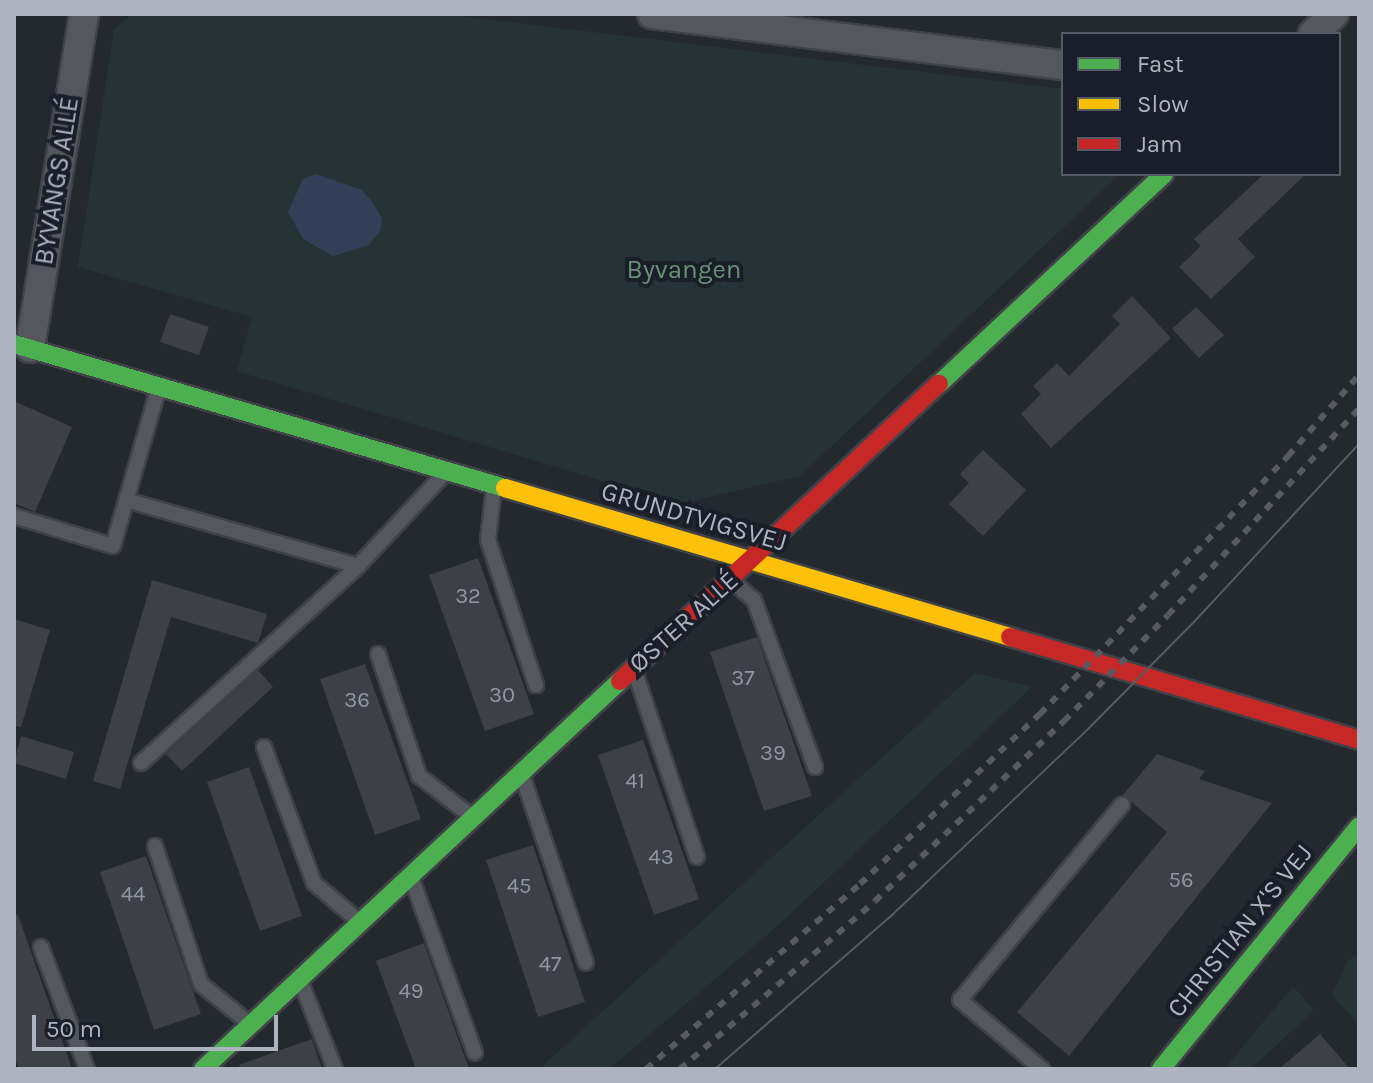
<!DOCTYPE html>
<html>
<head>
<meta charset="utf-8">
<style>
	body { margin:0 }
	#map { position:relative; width:1373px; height:1083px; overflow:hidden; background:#24282f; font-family:Karla,sans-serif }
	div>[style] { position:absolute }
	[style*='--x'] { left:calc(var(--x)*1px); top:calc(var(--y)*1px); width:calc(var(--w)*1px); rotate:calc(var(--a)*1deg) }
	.green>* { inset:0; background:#253336 }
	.water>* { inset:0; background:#333f56 }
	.building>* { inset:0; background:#3d4046 }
	.roads { filter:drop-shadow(2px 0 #404248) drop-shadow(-2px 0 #404248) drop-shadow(0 2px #404248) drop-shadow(0 -2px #404248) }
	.lane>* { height:14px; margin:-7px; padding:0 7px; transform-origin:7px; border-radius:7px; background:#54575d }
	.street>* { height:28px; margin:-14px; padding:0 14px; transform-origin:14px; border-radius:14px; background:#54575d }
	.fast>* { height:18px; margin:-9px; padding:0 9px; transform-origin:9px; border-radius:9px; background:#4caf50 }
	.slow>* { height:18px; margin:-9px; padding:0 9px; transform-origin:9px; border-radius:9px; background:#ffc107 }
	.jam>* { height:18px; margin:-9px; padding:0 9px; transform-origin:9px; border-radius:9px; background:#c62828 }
	.tram>* { height:2px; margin:-1px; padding:0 1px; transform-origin:1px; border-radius:1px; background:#575a61 }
	.rail>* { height:6px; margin-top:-3px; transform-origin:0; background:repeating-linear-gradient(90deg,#575a61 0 8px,transparent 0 16px) }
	span { translate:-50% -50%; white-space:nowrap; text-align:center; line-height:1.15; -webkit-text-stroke:8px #191e29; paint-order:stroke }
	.number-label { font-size:22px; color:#9196a2 }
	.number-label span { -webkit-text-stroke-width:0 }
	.street-label { font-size:26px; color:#adb3c1 }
	.park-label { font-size:26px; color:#679073 }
	.frame { position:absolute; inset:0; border:16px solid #adb3c1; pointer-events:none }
	.legend { position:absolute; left:1061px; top:32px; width:280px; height:144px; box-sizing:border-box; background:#191e29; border:2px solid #545a66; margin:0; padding:10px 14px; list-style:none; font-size:24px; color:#adb3c1 }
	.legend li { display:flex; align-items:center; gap:16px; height:40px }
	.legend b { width:40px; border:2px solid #545a66 }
	.scale { position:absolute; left:32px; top:1015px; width:246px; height:36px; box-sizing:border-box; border:4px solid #adb3c1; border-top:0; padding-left:10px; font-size:24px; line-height:28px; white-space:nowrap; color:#adb3c1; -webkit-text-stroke:6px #191e29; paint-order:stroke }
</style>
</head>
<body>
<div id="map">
	<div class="green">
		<div style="clip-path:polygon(132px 14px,443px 14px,1063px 89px,1063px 174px,1120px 174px,800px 476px,679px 504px,237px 371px,252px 317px,78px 267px,114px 29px)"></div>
		<div style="clip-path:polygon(975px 673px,1032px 687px,772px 931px,609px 1069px,539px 1069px)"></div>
		<div style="clip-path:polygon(1359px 953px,1359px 1025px,1332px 995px,1347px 962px)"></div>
		<div style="clip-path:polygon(1293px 986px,1314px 1010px,1251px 1069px,1224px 1069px)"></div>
	</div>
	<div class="water">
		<div style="clip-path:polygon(316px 174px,362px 190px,373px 203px,382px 219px,380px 231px,369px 245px,333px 256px,303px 239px,288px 212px,303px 179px)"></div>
	</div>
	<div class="building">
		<div style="clip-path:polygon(1264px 174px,1306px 174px,1238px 239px,1255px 257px,1211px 299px,1179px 267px,1201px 246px,1194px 239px)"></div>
		<div style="clip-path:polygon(1132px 296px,1171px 338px,1051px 448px,1021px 414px,1041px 394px,1033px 386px,1057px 363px,1069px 376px,1120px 324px,1112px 316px)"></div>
		<div style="clip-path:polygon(1196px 307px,1224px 335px,1199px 358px,1172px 329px)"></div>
		<div style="clip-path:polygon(170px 314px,209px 327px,199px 355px,160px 342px)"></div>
		<div style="clip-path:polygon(14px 401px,72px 427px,35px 512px,14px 503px)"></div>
		<div style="clip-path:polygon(983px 450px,1026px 490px,983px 536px,949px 504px,969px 483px,960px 474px)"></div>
		<div style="clip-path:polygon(478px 558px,534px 714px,485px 731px,429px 575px)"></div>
		<div style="clip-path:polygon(152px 580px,267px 614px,258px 643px,171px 617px,120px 789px,93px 781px)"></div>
		<div style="clip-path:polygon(14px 619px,50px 630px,21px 727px,14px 726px)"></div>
		<div style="clip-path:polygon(757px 637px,812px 796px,764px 811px,710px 652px)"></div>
		<div style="clip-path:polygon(365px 664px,421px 819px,375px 835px,320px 679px)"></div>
		<div style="clip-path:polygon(258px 670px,273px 687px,182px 771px,166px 754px)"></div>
		<div style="clip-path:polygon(21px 736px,74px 752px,66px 779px,14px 763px)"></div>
		<div style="clip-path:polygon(643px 740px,699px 899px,654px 915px,598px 755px)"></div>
		<div style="clip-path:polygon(1157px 754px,1205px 771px,1199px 779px,1272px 803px,1069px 1056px,1017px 1012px,1167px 832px,1123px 795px)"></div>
		<div style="clip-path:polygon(249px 767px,302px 916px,260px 931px,207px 782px)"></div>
		<div style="clip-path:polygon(533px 845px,585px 1002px,538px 1017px,486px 860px)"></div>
		<div style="clip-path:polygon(146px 856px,201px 1014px,154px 1030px,100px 872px)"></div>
		<div style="clip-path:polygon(18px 915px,72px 1069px,19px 1069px,14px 1056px,14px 916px)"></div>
		<div style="clip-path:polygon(424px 943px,469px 1069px,416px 1069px,376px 961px)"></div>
		<div style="clip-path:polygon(1320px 1034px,1350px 1069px,1279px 1069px)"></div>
		<div style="clip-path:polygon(312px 1039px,322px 1069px,237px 1069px,241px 1064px)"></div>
	</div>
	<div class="roads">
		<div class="lane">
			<div style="--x:494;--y:486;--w:54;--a:96.3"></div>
			<div style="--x:488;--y:540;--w:153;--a:71.7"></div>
			<div style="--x:126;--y:500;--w:241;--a:15.9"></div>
			<div style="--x:358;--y:566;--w:126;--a:-46.9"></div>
			<div style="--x:14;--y:516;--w:103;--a:16.9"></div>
			<div style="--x:113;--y:546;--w:166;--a:-73.9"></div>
			<div style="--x:731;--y:580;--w:30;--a:41"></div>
			<div style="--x:754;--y:600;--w:178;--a:69.9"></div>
			<div style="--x:378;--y:654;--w:129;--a:71.4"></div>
			<div style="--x:419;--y:776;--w:66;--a:37.6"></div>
			<div style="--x:635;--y:672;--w:195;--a:71.5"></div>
			<div style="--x:264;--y:747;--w:145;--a:69.8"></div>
			<div style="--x:314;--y:883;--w:60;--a:40.3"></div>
			<div style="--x:141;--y:763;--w:293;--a:-42.2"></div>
			<div style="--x:523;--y:778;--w:195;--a:71.2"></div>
			<div style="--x:155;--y:846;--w:145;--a:71.6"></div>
			<div style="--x:201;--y:984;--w:63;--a:39.2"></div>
			<div style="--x:411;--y:877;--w:187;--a:70"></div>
			<div style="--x:41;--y:947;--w:130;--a:69.3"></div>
			<div style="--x:300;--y:980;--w:96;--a:68.5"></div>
			<div style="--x:1042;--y:1069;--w:107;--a:-139.9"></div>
			<div style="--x:960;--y:1000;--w:254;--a:-50.3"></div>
		</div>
		<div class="street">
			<div style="--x:652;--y:14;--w:414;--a:7.1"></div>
			<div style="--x:1313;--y:34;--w:29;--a:-44"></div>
			<div style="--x:30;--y:348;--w:338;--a:-80.8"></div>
		</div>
		<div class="fast">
			<div style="--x:14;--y:344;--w:512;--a:16.35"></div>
			<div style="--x:939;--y:384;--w:308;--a:-43"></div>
			<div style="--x:203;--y:1069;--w:570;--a:-42.94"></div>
			<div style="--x:1161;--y:1069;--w:313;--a:-50.8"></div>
		</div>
		<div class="slow">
			<div style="--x:505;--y:488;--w:527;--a:16.44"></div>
		</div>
		<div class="jam">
			<div style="--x:1010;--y:637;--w:364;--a:16.4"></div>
			<div style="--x:620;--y:681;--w:436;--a:-43"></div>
		</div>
	</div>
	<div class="tram">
		<div style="--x:715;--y:1069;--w:232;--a:-41"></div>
		<div style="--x:890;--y:917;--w:274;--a:-43.5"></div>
		<div style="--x:1089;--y:728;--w:149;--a:-45.3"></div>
		<div style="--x:1194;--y:622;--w:243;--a:-47.2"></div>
	</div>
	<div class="rail">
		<div style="--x:646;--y:1069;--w:283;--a:-40.8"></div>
		<div style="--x:860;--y:884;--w:248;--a:-43.4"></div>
		<div style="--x:1040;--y:714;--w:358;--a:-46.1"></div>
		<div style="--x:1288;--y:456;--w:108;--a:-48.8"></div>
		<div style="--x:680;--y:1069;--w:257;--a:-40.7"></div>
		<div style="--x:875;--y:901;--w:261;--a:-43.6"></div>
		<div style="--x:1064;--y:721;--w:148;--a:-45.5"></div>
		<div style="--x:1168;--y:615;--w:281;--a:-47.2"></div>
	</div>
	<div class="number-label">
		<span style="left:468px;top:597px">32</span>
		<span style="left:743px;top:679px">37</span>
		<span style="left:502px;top:696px">30</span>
		<span style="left:357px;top:701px">36</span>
		<span style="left:773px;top:754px">39</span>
		<span style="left:635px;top:782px">41</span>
		<span style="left:661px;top:858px">43</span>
		<span style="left:1181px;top:881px">56</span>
		<span style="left:519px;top:887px">45</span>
		<span style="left:133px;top:895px">44</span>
		<span style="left:550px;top:965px">47</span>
		<span style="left:411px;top:992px">49</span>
	</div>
	<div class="street-label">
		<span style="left:57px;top:181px;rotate:-81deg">BYVANGS ALLÉ</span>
		<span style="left:694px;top:517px;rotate:16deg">GRUNDTVIGSVEJ</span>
		<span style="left:684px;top:622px;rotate:-42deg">ØSTER ALLÉ</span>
		<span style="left:1240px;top:931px;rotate:-51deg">CHRISTIAN X'S VEJ</span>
	</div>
	<div class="park-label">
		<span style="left:684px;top:270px">Byvangen</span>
	</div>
	<div class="frame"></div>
	<ul class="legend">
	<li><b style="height:10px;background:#4caf50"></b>Fast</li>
	<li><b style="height:10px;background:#ffc107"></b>Slow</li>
	<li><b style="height:10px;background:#c62828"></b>Jam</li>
	</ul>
	<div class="scale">50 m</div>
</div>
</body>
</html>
